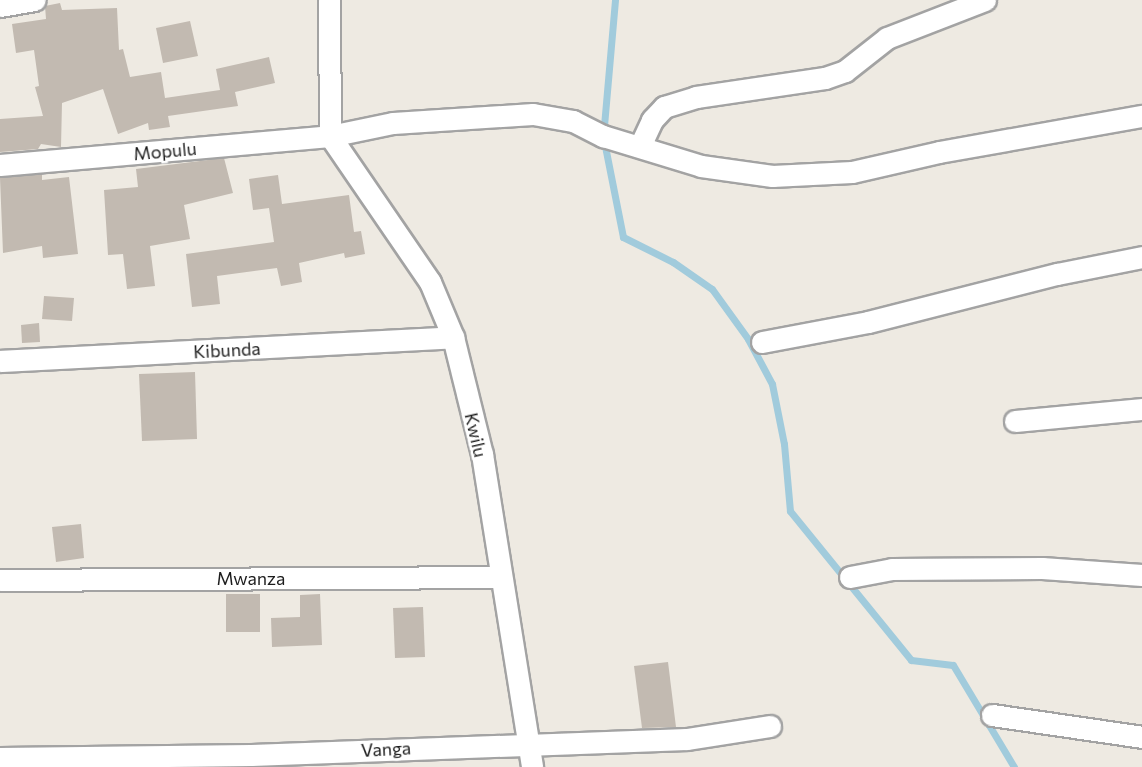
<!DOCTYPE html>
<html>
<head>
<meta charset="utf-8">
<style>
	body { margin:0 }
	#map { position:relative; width:1142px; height:767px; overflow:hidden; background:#eeeae2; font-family:Commissioner,sans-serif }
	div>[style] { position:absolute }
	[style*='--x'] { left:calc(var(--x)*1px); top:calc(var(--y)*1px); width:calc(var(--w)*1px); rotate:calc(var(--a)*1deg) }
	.stream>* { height:7px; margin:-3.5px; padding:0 3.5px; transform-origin:3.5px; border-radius:3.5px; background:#a1cbdc }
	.building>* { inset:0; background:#c2bab1 }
	.roads { filter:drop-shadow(2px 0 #a3a3a3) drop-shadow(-2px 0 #a3a3a3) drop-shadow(0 2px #a3a3a3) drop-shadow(0 -2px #a3a3a3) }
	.minor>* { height:21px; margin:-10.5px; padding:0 10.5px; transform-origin:10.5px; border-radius:10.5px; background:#fff }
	span { translate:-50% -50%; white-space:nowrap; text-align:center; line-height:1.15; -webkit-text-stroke:5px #fff; paint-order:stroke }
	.street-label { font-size:18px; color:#1c1c1c }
</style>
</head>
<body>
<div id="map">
	<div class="stream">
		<div style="--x:615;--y:0;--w:137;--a:95"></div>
		<div style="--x:603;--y:136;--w:103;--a:78.8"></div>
		<div style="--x:623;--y:237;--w:56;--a:26.6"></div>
		<div style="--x:673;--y:262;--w:47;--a:34.7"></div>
		<div style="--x:712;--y:289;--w:62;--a:54.2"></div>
		<div style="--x:748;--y:339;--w:51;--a:61.9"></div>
		<div style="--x:772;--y:384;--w:61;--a:78.7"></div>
		<div style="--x:784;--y:444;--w:67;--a:84.9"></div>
		<div style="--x:790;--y:511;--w:192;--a:50.9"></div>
		<div style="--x:911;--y:660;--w:42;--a:6.8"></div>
		<div style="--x:953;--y:665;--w:119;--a:59.1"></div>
	</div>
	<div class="building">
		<div style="clip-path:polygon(60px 3px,62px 10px,117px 8px,119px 50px,123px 49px,130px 77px,161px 72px,165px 98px,220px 90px,216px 69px,269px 57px,275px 83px,235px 92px,238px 106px,168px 116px,170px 127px,149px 130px,148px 123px,118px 134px,103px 89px,62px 103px,61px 147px,41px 144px,38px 149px,0 152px,0 119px,43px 116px,35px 87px,39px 86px,34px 50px,16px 53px,12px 24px,46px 19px,45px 6px)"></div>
		<div style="clip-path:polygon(190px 21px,198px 56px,163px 63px,156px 28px)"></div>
		<div style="clip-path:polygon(224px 158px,233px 193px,184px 205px,190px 239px,150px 246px,155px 286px,127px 289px,123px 254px,108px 255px,104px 190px,138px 187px,136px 169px)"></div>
		<div style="clip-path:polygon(42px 174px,42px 180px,69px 177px,78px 254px,43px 258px,42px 246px,3px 253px,0 178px)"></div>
		<div style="clip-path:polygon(278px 175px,282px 204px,349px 195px,354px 232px,361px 231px,365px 254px,345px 258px,344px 253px,299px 263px,302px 282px,281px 286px,277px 268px,217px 276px,220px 304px,192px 307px,186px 254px,274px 242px,269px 208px,253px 210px,249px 179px)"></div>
		<div style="clip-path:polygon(44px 296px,74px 298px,72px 321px,42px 319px)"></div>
		<div style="clip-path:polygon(39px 323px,40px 342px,22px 343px,21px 325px)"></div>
		<div style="clip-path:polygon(195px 372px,197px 439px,142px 441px,139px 374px)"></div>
		<div style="clip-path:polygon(81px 524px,84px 558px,56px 562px,52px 527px)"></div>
		<div style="clip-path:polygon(226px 594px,260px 594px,260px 632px,226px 632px)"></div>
		<div style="clip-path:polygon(320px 594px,322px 645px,272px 647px,271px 618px,300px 617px,300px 595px)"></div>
		<div style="clip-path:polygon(423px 607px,425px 657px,395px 658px,393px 608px)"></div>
		<div style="clip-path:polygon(668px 662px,676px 727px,642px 728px,634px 666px)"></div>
	</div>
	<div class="roads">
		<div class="minor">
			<div style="--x:329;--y:0;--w:136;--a:89.6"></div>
			<div style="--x:0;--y:6;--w:35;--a:-10"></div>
			<div style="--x:330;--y:136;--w:177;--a:55.6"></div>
			<div style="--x:430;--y:282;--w:60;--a:67.3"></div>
			<div style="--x:453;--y:337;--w:121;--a:76.1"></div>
			<div style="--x:482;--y:454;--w:317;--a:80.9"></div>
			<div style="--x:640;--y:146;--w:29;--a:-65"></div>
			<div style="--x:652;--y:120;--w:18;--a:-47"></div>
			<div style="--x:664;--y:107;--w:34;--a:-17"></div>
			<div style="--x:696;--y:97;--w:130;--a:-8.4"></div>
			<div style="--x:825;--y:78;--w:21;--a:-19"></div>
			<div style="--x:845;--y:71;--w:53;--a:-38.2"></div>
			<div style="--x:887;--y:38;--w:105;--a:-21.2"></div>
			<div style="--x:0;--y:165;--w:331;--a:-5"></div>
			<div style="--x:330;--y:136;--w:64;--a:-11.7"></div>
			<div style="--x:393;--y:123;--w:140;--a:-3.7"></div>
			<div style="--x:533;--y:114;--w:41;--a:9.9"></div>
			<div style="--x:573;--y:121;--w:34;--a:27"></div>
			<div style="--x:603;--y:136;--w:102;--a:17"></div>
			<div style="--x:701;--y:166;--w:72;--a:8"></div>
			<div style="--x:772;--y:176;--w:80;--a:-2.9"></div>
			<div style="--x:852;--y:172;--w:89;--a:-12.9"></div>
			<div style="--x:939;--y:152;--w:206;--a:-10.1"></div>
			<div style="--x:762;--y:342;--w:108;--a:-10.7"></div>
			<div style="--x:868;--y:322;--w:195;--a:-14.3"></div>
			<div style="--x:1057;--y:274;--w:87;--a:-11.3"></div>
			<div style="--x:0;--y:361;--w:454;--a:-3"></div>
			<div style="--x:1015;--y:421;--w:128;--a:-5.4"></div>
			<div style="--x:850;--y:577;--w:43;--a:-10.8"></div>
			<div style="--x:892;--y:569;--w:150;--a:-0.4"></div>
			<div style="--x:1042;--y:568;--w:100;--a:4"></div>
			<div style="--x:0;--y:580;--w:501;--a:-0.34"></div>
			<div style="--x:992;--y:715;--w:152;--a:8.3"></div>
			<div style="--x:0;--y:758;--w:251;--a:-0.7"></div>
			<div style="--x:251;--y:755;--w:436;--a:-2.1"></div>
			<div style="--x:687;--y:739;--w:84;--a:-8.9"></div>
		</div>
	</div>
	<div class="street-label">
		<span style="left:165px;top:151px;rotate:-5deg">Mopulu</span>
		<span style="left:227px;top:350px;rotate:-3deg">Kibunda</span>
		<span style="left:476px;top:435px;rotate:77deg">Kwilu</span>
		<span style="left:251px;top:578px">Mwanza</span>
		<span style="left:386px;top:749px;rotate:-3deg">Vanga</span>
	</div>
</div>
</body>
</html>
